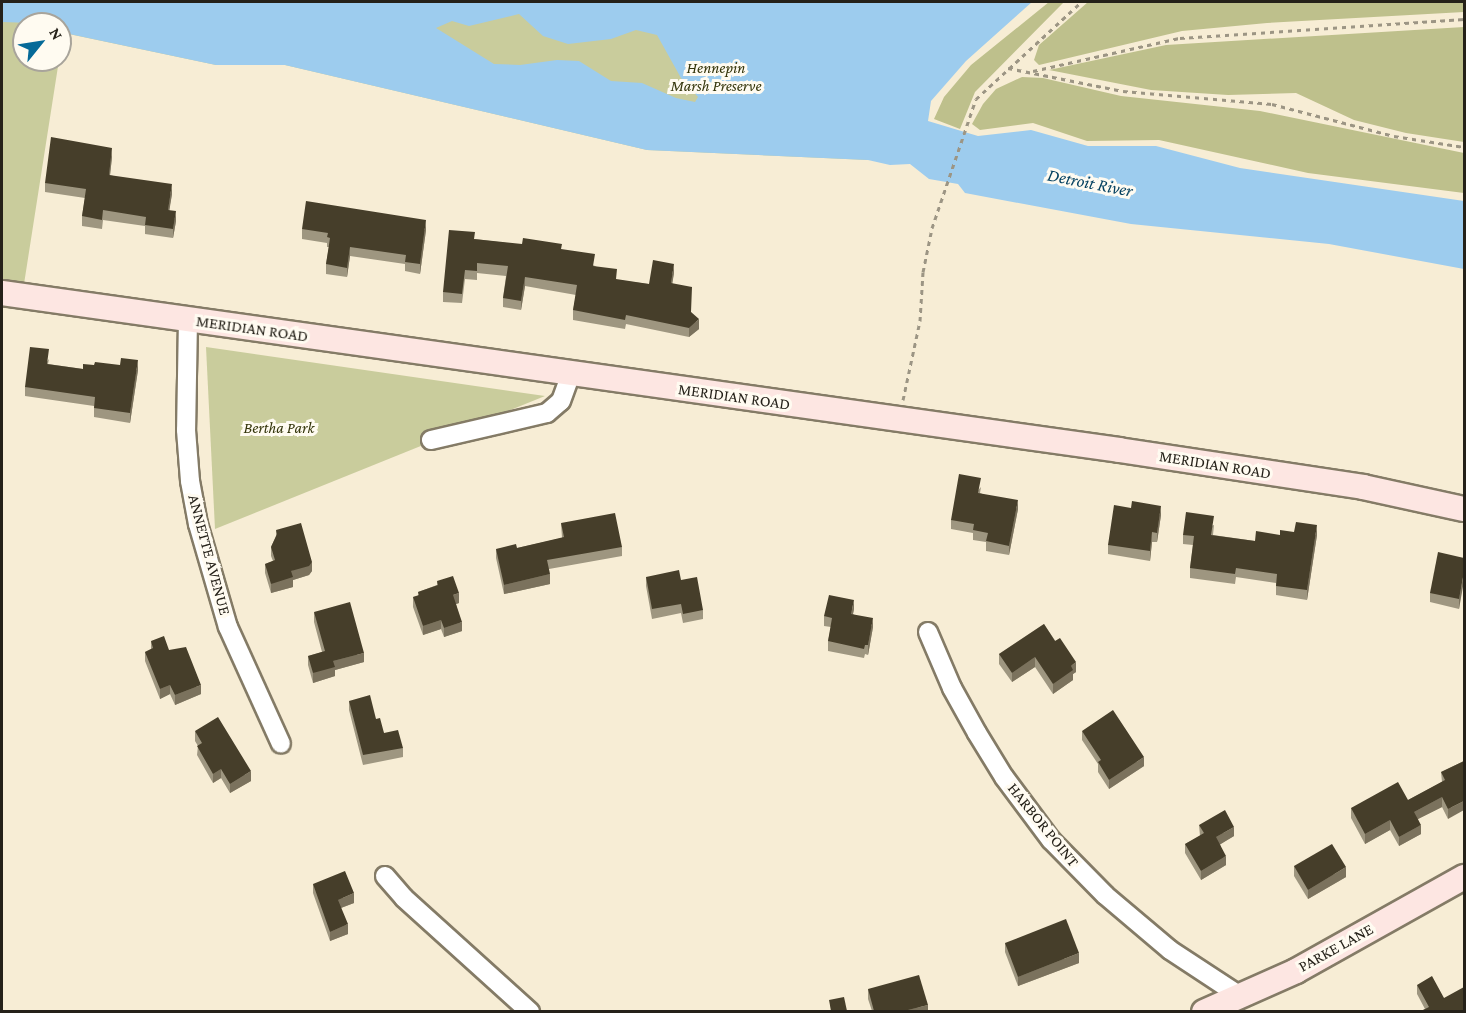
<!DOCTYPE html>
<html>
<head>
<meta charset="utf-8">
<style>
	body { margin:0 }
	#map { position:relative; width:1466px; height:1013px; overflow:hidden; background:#f7edd5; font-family:"Crimson Pro",serif }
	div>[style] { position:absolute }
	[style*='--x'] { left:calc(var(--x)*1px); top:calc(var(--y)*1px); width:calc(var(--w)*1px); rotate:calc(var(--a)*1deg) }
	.green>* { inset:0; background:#c9cc9c }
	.forest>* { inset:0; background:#bec08c }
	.water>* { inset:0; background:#9dccee }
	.path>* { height:3px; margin-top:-1.5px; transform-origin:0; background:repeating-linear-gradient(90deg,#9c9584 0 4.5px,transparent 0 9px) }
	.roads { filter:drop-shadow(2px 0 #847b66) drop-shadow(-2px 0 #847b66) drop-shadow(0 2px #847b66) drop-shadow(0 -2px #847b66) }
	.street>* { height:18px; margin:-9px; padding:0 9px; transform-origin:9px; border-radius:9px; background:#fff }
	.secondary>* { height:24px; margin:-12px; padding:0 12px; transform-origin:12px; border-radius:12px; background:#fde6e2 }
	.wall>* { inset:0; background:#9e9680 }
	.shaded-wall>* { inset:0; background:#7b725d }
	.building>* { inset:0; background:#463e2a }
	span { translate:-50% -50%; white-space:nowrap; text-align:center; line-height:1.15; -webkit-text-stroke:6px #fffbf1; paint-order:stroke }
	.park-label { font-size:16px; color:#33340a; font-style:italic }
	.street-label { font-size:16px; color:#252119 }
	.water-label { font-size:18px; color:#023f5f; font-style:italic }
	.frame { position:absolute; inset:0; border:3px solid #252119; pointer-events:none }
	.north { position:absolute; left:12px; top:12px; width:60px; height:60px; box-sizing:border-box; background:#fffbf1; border:2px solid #a8a49b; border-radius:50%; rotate:60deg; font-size:16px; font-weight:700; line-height:24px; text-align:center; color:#252119 }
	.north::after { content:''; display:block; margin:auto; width:21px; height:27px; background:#066a98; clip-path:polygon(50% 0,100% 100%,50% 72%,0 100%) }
</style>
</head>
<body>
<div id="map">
	<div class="green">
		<div style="clip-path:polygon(2px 2px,773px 2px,868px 160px,647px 150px,285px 65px,216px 65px,64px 33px,60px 57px,60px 24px,24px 24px,24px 60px,59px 60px,24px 284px,2px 281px)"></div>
		<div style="clip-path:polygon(206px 347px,545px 396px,215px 529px)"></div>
	</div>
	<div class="forest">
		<div style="clip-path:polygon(1049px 2px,1064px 2px,975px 92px,960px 129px,934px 119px,944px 97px,971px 65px)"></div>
		<div style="clip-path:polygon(1088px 2px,1464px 2px,1464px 12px,1267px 23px,1182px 31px,1039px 65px,1034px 60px,1039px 45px)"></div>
		<div style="clip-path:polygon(1464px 27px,1464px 142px,1406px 133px,1354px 120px,1296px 93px,1228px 95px,1151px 90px,1049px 70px,1166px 45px)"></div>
		<div style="clip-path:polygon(1022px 77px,1043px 78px,1121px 96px,1260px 111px,1464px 153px,1464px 193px,1308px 173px,1159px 140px,1087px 141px,1033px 123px,980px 130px,972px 124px,983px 104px,996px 89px)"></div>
	</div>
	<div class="water">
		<div style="clip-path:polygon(evenodd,2px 2px,1032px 2px,966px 61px,931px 101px,928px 121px,978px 136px,1031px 130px,1088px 146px,1156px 146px,1240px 168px,1464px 201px,1464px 269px,1329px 244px,1131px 224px,965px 193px,958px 184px,929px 179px,910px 164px,890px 165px,868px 160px,647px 150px,285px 65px,216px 65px,60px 32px,60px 24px,2px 22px,2px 2px,519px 14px,543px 36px,568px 44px,611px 39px,636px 30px,657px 35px,681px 78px,698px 97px,695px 102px,676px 98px,642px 83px,611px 81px,579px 61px,557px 60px,520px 65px,494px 64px,436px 28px,452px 21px,469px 26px,519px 14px)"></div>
	</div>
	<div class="path">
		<div style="--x:1008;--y:68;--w:117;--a:11.3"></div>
		<div style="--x:1123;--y:91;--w:150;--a:5"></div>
		<div style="--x:1272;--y:104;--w:126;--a:14.7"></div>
		<div style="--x:1394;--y:136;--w:71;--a:8.9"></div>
		<div style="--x:1033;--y:71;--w:151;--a:-12.7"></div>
		<div style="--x:1180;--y:38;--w:285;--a:-3.8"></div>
		<div style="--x:903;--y:400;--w:81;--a:-77.9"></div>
		<div style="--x:920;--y:321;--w:49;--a:-86.5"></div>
		<div style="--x:923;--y:272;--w:45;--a:-78.4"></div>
		<div style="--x:932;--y:228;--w:136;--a:-71.2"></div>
		<div style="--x:976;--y:99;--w:143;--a:-42.7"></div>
	</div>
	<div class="roads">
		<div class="street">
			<div style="--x:188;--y:319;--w:111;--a:91"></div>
			<div style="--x:186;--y:430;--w:51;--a:85.5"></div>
			<div style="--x:190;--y:481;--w:44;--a:79.5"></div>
			<div style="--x:198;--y:524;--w:107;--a:73.8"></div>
			<div style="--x:228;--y:627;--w:128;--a:65.6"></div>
			<div style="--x:431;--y:440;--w:119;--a:-13.1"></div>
			<div style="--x:547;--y:413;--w:18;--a:-41"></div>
			<div style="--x:561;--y:401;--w:29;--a:-70"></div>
			<div style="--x:928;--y:632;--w:61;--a:66.8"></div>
			<div style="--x:952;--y:688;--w:51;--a:60.9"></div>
			<div style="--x:977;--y:733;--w:52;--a:58.5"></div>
			<div style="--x:1004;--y:777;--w:79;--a:53.3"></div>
			<div style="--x:1051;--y:840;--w:77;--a:45.5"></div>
			<div style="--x:1105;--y:895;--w:85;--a:40.2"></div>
			<div style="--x:1170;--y:950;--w:84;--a:33.3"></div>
			<div style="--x:385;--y:876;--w:29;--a:49"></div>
			<div style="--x:404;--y:898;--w:170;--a:42.1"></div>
		</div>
		<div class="secondary">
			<div style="--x:2;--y:293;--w:1128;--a:8"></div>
			<div style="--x:1119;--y:450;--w:247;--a:8.6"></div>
			<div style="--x:1363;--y:487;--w:103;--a:12.3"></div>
			<div style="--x:1204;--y:1012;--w:101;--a:-24"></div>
			<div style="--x:1296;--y:971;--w:193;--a:-29.2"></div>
		</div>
	</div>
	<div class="wall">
		<div style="clip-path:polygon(112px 157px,110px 175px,172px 194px,169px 210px,176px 221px,173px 238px,145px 234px,145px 226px,103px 220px,102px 229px,82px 226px,82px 216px,85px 198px,45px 192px,45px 183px)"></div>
		<div style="clip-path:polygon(302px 229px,426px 230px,420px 274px,405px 271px,405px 264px,350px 256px,347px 277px,326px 274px,326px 264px,329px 247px,327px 247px,327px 243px,302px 239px)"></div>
		<div style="clip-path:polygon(475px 239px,562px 250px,595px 266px,617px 280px,649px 284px,674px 273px,672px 283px,691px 312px,699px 329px,689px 337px,626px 324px,625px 329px,573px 320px,573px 310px,576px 295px,525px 286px,521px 310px,503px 307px,503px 298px,506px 276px,477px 273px,477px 280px,465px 279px,462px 303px,443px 302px,443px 292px)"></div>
		<div style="clip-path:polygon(49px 359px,48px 364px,83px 369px,138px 370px,130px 423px,94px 417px,94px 406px,25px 396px,25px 387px)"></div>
		<div style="clip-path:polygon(981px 487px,980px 493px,1018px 509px,1009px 555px,986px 551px,986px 542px,973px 540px,973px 533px,951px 529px,951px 520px)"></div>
		<div style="clip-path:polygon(1131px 508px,1161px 515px,1157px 542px,1152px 542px,1150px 561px,1108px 554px,1108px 545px)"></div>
		<div style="clip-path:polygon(561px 523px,622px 547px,622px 556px,549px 569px,550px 584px,504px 594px,496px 558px,496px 549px,517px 548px,562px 538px)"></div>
		<div style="clip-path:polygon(1214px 525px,1213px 535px,1255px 541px,1280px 535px,1294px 532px,1317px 535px,1307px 600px,1276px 595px,1276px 583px,1236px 577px,1235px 584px,1190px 578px,1190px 568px,1193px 545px,1183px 544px,1183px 535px)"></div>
		<div style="clip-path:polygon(276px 530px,312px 571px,309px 575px,293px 580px,293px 587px,271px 593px,265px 573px,265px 564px,273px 561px,271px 556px,271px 547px,276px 536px)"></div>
		<div style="clip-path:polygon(1464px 558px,1459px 609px,1430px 602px,1430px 593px)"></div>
		<div style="clip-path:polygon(646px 577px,681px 580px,703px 610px,703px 619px,683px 623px,681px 613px,652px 619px,646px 586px)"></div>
		<div style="clip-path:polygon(437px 581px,459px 603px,456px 604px,462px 631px,444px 637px,441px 629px,423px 635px,413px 607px,413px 597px,418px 596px,418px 592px,437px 585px)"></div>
		<div style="clip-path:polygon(854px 609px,853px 614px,873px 627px,868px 655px,865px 654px,864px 658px,828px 651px,828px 641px,831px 627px,824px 626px,824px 616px)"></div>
		<div style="clip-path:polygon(314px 612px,364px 662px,335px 670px,335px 676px,313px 683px,308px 665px,308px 656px,322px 652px,314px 622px)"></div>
		<div style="clip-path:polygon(1044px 624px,1076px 672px,1073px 674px,1073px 680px,1053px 694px,1035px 667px,1012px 682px,999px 664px,999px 654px)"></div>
		<div style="clip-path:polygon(151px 641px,169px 650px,201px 694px,175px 705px,170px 694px,160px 699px,145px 661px,145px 652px,151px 649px)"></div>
		<div style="clip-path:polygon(349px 701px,376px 719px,384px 733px,403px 748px,403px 757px,363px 765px,349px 710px)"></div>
		<div style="clip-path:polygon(195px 731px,251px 781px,230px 793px,221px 778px,213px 783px,197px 755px,198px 746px,195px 741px)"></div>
		<div style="clip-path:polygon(1082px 731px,1144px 766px,1109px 789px,1098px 772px,1098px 764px,1082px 740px)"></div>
		<div style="clip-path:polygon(1464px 761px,1448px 819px,1442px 807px,1418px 819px,1421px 834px,1399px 846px,1390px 830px,1365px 844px,1351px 818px,1351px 808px,1408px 800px,1442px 782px,1441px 772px)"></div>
		<div style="clip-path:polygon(1199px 825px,1234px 836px,1220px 844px,1226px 865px,1201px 880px,1185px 853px,1185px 844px,1200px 836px)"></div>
		<div style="clip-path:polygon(1294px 866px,1346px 877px,1308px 899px,1294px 876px)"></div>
		<div style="clip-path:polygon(313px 884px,354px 903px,341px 908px,348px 934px,330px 941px,313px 893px)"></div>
		<div style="clip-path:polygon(1005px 943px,1079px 963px,1018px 986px,1005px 952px)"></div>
		<div style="clip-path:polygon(1417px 985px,1444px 998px,1464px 1011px,1423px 1011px,1423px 1010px,1425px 1009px,1417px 994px)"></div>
		<div style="clip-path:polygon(868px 989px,928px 1011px,872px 1011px,868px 999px)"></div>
	</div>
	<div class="shaded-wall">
		<div style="clip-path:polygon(112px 148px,112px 157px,109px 184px,109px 175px)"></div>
		<div style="clip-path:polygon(172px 184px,172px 194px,168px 219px,168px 210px)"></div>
		<div style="clip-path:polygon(176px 211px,176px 221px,173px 238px,173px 229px)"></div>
		<div style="clip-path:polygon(426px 220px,426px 230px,420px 274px,420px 264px)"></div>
		<div style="clip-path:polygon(350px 247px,350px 256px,347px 277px,347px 268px)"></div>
		<div style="clip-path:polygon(674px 264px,674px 273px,671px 292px,671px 283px)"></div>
		<div style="clip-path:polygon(525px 277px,525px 286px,521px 310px,521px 301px)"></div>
		<div style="clip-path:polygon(699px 319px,699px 329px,689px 337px,689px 328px)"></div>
		<div style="clip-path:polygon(138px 360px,138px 370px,130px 423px,130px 413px)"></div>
		<div style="clip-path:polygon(1018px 500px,1018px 509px,1009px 555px,1009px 546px)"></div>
		<div style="clip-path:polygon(1161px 506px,1161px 515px,1157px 542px,1157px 533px)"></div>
		<div style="clip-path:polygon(1317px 525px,1317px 535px,1307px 600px,1307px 590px)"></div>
		<div style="clip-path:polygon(1152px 532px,1152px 542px,1150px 561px,1150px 551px)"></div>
		<div style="clip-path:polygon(312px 562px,312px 571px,309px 575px,293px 580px,293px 587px,271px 593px,271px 584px,291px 571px)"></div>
		<div style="clip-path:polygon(1464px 572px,1464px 581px,1459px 609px,1459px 599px)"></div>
		<div style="clip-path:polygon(550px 574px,550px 584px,504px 594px,504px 585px)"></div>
		<div style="clip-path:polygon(459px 593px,459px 603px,453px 605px,453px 595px)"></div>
		<div style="clip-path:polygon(854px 600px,854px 609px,851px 623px,851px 614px)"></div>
		<div style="clip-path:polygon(873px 618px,873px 627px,868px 655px,868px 645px)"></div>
		<div style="clip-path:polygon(441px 620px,441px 629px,423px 635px,423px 626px)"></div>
		<div style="clip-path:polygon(462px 622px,462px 631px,444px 637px,444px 628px)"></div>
		<div style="clip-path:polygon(364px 653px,364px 662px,335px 670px,335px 676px,313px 683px,313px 673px,333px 661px)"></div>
		<div style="clip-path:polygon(1035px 657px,1035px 667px,1012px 682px,1012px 673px)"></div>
		<div style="clip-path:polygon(1076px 662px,1076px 672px,1073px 674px,1073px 680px,1053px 694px,1053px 684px,1071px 666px)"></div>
		<div style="clip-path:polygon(170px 685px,170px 694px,160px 699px,160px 689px)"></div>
		<div style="clip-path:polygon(201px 685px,201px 694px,175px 705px,175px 695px)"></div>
		<div style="clip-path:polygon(1144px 757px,1144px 766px,1109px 789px,1109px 780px)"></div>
		<div style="clip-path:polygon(221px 769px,221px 778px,213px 783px,213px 774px)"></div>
		<div style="clip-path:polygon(251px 771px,251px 781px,230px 793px,230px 784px)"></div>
		<div style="clip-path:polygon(1442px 797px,1442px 807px,1414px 821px,1414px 812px)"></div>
		<div style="clip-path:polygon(1464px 801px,1464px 810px,1448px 819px,1448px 809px)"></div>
		<div style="clip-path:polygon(1390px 820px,1390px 830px,1365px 844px,1365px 834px)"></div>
		<div style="clip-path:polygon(1421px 825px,1421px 834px,1399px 846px,1399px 837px)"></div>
		<div style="clip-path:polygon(1234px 827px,1234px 836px,1216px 847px,1216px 837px)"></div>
		<div style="clip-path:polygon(1226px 856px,1226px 865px,1201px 880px,1201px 871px)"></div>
		<div style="clip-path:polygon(1346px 867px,1346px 877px,1308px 899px,1308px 890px)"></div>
		<div style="clip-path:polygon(354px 893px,354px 903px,338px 909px,338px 900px)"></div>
		<div style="clip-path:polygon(348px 924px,348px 934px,330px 941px,330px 932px)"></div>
		<div style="clip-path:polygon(1079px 953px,1079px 963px,1018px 986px,1018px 977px)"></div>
		<div style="clip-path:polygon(928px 1005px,928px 1011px,904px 1011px)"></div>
	</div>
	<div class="building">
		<div style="clip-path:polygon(51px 137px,112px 148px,109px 175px,172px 184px,168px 210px,176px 211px,173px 229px,145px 225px,146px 217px,103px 210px,102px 220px,82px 216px,86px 189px,45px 183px)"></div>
		<div style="clip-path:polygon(306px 201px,426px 220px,420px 264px,405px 262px,406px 255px,350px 247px,347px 268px,326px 264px,330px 238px,327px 237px,328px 233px,302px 229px)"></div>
		<div style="clip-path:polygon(449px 230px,475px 232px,474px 239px,522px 244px,523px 238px,562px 244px,561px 249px,595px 254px,593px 266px,617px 269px,616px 279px,649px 284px,653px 260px,674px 264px,671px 283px,692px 287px,691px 312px,699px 319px,689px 328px,626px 315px,625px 320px,573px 310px,577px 285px,525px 277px,521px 301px,503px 298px,508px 266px,477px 263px,477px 271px,465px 270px,462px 294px,443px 292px)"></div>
		<div style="clip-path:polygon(30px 347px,49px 349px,47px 364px,83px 369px,83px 364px,94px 365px,95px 362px,120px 365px,121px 358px,138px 360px,130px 413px,94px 408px,95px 397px,25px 387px)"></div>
		<div style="clip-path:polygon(959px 474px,981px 478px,978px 493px,1018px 500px,1009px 546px,986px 541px,988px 533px,973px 530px,974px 524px,951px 520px)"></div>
		<div style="clip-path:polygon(1132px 501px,1161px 506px,1157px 533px,1152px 532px,1150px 551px,1108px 545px,1114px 505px,1131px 508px)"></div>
		<div style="clip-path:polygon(1186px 512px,1214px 516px,1211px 535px,1255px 541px,1256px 531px,1280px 535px,1280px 530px,1294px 532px,1296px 522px,1317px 525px,1307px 590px,1276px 586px,1277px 574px,1236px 568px,1235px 574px,1190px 568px,1194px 536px,1183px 535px)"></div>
		<div style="clip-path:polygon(615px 513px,622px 547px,547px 560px,550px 574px,504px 585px,496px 549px,516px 544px,517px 548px,564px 537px,561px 523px)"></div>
		<div style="clip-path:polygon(301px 523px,312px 562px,309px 566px,291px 571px,293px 577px,271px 584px,265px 564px,275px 560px,271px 547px,277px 534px,276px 530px)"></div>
		<div style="clip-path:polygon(1438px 552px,1464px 558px,1464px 572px,1459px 599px,1430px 593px)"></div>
		<div style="clip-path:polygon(679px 570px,681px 580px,697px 577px,703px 610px,683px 614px,681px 604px,652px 609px,646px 577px)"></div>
		<div style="clip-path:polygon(453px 576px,459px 593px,453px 595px,462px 622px,444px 628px,441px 620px,423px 626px,413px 597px,419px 595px,418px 592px,438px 585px,437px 581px)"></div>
		<div style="clip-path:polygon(829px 595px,854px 600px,851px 614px,873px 618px,868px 645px,865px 645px,864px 649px,828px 641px,832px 618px,824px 616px)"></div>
		<div style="clip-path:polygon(350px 602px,364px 653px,333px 661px,335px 667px,313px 673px,308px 656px,325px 651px,314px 612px)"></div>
		<div style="clip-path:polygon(1044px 624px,1055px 641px,1060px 638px,1076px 662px,1071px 666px,1073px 670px,1053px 684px,1035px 657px,1012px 673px,999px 654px)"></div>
		<div style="clip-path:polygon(164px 636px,169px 650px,186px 647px,201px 685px,175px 695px,170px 685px,160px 689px,145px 652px,153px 648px,151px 641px)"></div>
		<div style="clip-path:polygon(370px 695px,376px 719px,380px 718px,384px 733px,398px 730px,403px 748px,363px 755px,349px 701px)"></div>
		<div style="clip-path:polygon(1113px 710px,1144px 757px,1109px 780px,1098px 762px,1101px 760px,1082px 731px)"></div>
		<div style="clip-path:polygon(218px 717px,251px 771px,230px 784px,221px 769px,213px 774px,197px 746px,202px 743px,195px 731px)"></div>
		<div style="clip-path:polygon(1464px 761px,1464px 801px,1448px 809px,1442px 797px,1414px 812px,1421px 825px,1399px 837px,1390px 820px,1365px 834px,1351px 808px,1398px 782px,1408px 800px,1445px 780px,1441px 772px)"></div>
		<div style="clip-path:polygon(1225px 810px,1234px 827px,1216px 837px,1226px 856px,1201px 871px,1185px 844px,1204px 833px,1199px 825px)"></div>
		<div style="clip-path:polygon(1332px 844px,1346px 867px,1308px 890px,1294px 866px)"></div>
		<div style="clip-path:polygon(345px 871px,354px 893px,338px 900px,348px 924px,330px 932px,313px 884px)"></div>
		<div style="clip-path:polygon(1066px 919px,1079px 953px,1018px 977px,1005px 943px)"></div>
		<div style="clip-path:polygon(919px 975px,928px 1005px,904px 1011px,874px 1011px,868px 989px)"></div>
		<div style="clip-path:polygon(1432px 976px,1444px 998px,1464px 987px,1464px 1011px,1424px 1011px,1423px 1010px,1429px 1007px,1417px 985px)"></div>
		<div style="clip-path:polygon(844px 997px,847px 1011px,831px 1011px,829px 1000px)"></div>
	</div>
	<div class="park-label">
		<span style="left:716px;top:77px">Hennepin<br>Marsh Preserve</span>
		<span style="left:279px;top:428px">Bertha Park</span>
	</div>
	<div class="street-label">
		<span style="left:252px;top:329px;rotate:8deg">MERIDIAN ROAD</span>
		<span style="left:734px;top:397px;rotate:8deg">MERIDIAN ROAD</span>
		<span style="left:1215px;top:465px;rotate:9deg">MERIDIAN ROAD</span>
		<span style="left:209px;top:555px;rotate:75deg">ANNETTE AVENUE</span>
		<span style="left:1043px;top:825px;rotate:51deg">HARBOR POINT</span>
		<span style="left:1336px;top:948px;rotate:-29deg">PARKE LANE</span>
	</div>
	<div class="water-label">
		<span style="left:1090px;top:183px;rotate:11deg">Detroit River</span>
	</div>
	<div class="frame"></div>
	<div class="north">N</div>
</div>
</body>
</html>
